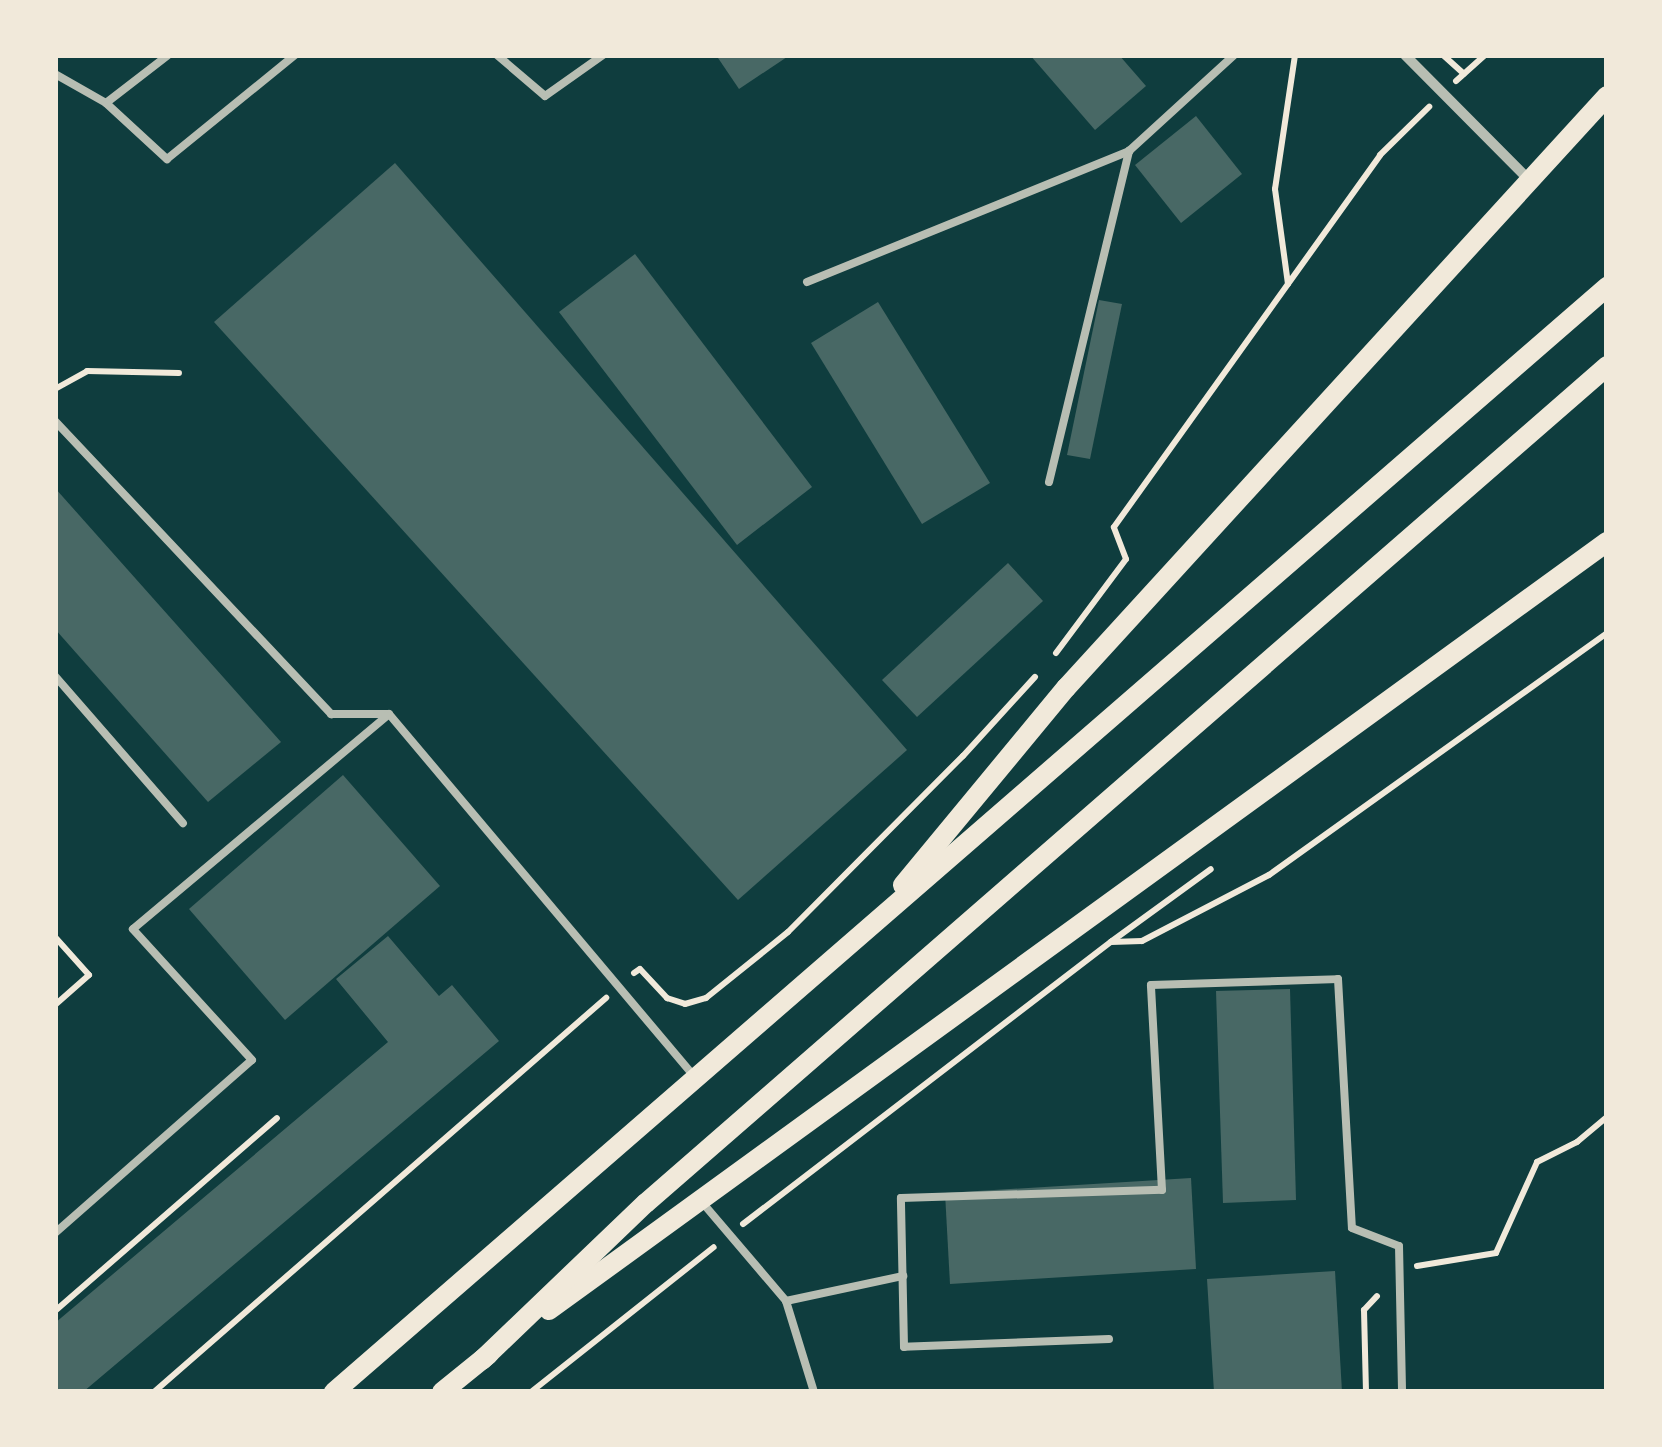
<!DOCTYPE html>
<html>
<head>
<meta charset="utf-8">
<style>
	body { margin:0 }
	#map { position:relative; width:1662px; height:1447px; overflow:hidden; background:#0f3d3e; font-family:Helvetica,sans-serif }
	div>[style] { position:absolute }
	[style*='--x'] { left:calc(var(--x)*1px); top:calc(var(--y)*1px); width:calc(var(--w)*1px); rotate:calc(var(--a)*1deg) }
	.building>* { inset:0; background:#486865 }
	.path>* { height:6px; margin:-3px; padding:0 3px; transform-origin:3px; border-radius:3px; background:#f1e9da }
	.service>* { height:8px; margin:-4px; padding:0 4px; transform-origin:4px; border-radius:4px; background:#b8beb3 }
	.minor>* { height:10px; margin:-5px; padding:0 5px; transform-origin:5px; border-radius:5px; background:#b8beb3 }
	.secondary>* { height:20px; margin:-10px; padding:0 10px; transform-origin:10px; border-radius:10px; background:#f1e9da }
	span { translate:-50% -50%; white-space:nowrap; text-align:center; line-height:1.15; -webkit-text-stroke:8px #f1e9da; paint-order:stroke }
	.frame { position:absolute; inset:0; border:58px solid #f1e9da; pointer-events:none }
</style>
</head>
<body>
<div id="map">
	<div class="building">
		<div style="clip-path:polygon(716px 55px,790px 55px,739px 89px)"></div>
		<div style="clip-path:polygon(1030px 55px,1119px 55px,1146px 86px,1095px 130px)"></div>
		<div style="clip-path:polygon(1196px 116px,1242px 174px,1181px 223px,1135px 165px)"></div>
		<div style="clip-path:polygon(395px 163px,907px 750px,738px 900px,214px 322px)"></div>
		<div style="clip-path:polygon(635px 254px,812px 487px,737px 545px,559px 312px)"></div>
		<div style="clip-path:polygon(1099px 300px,1122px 304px,1090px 459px,1067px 455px)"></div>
		<div style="clip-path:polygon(878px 302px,990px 483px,922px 524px,811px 343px)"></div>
		<div style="clip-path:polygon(55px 488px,281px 742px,208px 802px,55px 629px)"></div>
		<div style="clip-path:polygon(1008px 563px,1043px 601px,917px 717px,882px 680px)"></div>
		<div style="clip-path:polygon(343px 775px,440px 886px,285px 1020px,189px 909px)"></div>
		<div style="clip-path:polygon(388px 936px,439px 996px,452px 985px,499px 1041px,83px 1392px,55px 1392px,55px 1323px,388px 1042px,336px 979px)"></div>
		<div style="clip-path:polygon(1290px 989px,1296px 1200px,1223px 1203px,1216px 991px)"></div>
		<div style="clip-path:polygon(1191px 1178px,1196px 1269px,950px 1284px,945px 1193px)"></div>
		<div style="clip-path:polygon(1335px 1271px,1342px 1392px,1214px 1392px,1207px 1279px)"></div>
	</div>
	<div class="path">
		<div style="--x:1443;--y:55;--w:28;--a:42"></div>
		<div style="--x:1456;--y:81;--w:39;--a:-42"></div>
		<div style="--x:1288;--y:284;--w:96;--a:-97.8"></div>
		<div style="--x:1275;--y:189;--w:135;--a:-81.5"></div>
		<div style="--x:55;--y:389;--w:37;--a:-29"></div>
		<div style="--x:87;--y:371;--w:92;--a:1.2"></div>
		<div style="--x:1056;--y:653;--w:117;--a:-53.3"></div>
		<div style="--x:1126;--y:559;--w:34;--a:-111"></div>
		<div style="--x:1114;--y:527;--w:457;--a:-54.4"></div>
		<div style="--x:1380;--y:155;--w:69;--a:-44.4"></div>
		<div style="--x:55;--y:937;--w:51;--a:48.2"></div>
		<div style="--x:89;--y:975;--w:45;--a:138.6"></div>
		<div style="--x:1112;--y:941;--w:122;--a:-36"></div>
		<div style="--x:634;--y:973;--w:7;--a:-34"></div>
		<div style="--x:640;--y:969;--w:40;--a:47"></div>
		<div style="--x:667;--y:998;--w:19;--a:18"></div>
		<div style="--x:685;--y:1004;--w:22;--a:-16"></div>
		<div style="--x:706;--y:998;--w:105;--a:-38.8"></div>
		<div style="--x:788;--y:932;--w:248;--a:-45.2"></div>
		<div style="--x:963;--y:756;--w:107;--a:-47.7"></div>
		<div style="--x:743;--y:1224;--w:464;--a:-37.5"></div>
		<div style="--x:1111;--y:942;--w:31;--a:-2"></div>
		<div style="--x:1142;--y:941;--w:143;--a:-27.5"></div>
		<div style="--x:1269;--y:875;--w:416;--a:-35.6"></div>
		<div style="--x:1417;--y:1266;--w:80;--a:-9.3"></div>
		<div style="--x:1496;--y:1253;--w:100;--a:-65.7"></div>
		<div style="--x:1537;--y:1162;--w:45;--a:-26.6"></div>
		<div style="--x:1577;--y:1142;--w:39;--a:-40"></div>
		<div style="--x:55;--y:1311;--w:294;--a:-41"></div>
		<div style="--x:154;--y:1392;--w:600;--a:-41.08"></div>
		<div style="--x:531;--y:1392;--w:233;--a:-38.4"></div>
		<div style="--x:1366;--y:1392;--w:82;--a:-91.4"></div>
		<div style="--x:1364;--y:1310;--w:19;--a:-47"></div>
	</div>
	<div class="service">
		<div style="--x:497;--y:55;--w:63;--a:40.5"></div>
		<div style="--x:545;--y:96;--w:71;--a:-35.3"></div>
		<div style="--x:55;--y:74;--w:59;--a:29.6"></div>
		<div style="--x:106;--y:103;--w:78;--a:-37.7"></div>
		<div style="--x:106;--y:103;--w:83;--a:42.6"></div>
		<div style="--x:167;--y:159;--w:165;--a:-39.1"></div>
		<div style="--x:807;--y:282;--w:348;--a:-22.1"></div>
		<div style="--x:1129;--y:151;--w:142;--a:-42.4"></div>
		<div style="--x:55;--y:421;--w:403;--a:46.7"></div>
		<div style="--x:331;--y:714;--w:58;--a:0"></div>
		<div style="--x:389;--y:714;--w:472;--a:49.9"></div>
		<div style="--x:1049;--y:482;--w:341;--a:-76.4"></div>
		<div style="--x:55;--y:676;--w:195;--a:49"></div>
		<div style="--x:701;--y:1201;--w:131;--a:49.6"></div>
		<div style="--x:786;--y:1301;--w:120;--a:-12.1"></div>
		<div style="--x:55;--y:1233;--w:262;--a:-41.3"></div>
		<div style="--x:252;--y:1060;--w:177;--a:-132.3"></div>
		<div style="--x:133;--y:929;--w:331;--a:-40"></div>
		<div style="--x:786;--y:1301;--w:95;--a:72.9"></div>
		<div style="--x:1109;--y:1339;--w:205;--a:177.8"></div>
		<div style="--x:904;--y:1347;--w:149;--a:-91.2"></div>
		<div style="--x:901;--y:1198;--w:261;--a:-1.8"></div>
		<div style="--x:1162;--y:1190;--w:205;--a:-93.1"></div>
		<div style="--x:1151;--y:985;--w:187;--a:-1.8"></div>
		<div style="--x:1338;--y:979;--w:249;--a:86.8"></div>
		<div style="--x:1352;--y:1228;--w:50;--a:21"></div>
		<div style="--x:1399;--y:1246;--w:146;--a:88.8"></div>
	</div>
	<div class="minor">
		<div style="--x:1405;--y:55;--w:176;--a:45.2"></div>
	</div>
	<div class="secondary">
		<div style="--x:903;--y:885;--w:256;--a:-50.4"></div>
		<div style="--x:1066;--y:688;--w:802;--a:-47.58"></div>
		<div style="--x:549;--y:1310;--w:1307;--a:-35.98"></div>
		<div style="--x:482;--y:1360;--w:227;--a:-43.8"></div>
		<div style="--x:646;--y:1203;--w:1274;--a:-41.05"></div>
		<div style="--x:334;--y:1392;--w:1686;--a:-40.96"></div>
		<div style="--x:442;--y:1392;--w:60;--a:-39"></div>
	</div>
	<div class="frame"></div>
</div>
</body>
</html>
